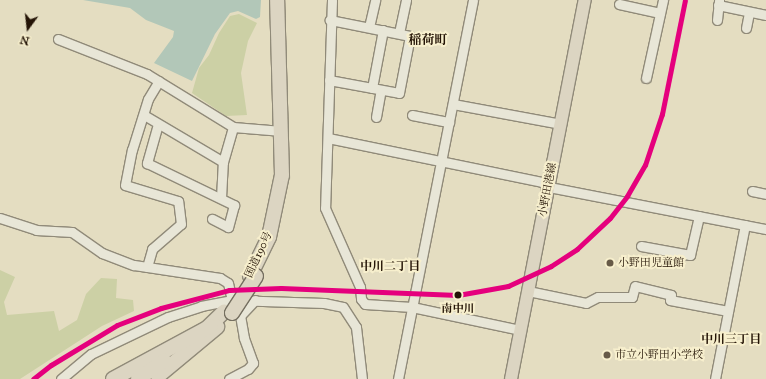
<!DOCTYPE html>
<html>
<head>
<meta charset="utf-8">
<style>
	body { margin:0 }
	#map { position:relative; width:766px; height:379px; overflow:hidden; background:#e4ddc1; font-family:"IM FELL Great Primer","Noto Serif JP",serif }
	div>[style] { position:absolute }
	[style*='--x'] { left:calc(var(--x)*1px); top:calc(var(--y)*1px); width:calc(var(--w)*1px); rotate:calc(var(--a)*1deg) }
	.green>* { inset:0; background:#ccd0a5 }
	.water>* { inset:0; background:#b2c7b8 }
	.roads { filter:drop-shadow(1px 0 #908a79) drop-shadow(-1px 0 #908a79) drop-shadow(0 1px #908a79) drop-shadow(0 -1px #908a79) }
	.minor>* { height:9px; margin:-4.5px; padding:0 4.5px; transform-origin:4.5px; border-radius:4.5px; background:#e8e6d7 }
	.major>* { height:12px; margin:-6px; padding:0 6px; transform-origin:6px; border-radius:6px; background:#dcd5c2 }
	.highway>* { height:14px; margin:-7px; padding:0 7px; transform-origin:7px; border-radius:7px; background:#dcd5c2 }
	.bridges { filter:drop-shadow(1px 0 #756f60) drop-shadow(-1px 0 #756f60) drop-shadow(0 1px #756f60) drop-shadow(0 -1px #756f60) }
	.highway-bridge>* { height:14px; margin:-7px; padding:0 7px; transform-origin:7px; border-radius:7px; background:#dcd5c2 }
	.rail-1>* { height:5px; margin:-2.5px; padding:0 2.5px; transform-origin:2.5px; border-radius:2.5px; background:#e5007d }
	.dots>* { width:11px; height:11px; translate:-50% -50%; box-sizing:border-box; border:2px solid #f7efcd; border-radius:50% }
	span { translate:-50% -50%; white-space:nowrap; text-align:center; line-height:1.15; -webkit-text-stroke:4px #f7efcd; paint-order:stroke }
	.street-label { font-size:11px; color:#241406 }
	.poi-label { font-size:11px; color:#241406 }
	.left { translate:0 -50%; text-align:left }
	.stop-label { font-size:11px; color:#241406; font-weight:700 }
	.neighbourhood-label { font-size:12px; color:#241406; font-weight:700 }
	.quarter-label { font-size:13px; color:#241406; font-weight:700 }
	.north { position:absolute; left:8px; top:8px; width:40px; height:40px; -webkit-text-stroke:3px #f7efcd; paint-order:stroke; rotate:195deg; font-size:11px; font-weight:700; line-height:16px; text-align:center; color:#241406 }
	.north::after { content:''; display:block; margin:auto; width:14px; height:18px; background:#241406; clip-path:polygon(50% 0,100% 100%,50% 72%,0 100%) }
</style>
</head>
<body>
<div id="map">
	<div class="green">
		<div style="clip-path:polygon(239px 14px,257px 23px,248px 41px,241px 73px,247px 115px,226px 116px,192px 93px,199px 68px,209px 55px,219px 33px,230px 16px)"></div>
		<div style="clip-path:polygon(0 270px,15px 277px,4px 302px,7px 315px,54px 311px,59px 331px,77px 320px,86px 294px,101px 278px,117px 279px,116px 298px,133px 300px,134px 311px,102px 326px,20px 379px,0 379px)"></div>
	</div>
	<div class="water">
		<div style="clip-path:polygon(83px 0,261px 0,260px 17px,256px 19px,238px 11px,230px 13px,215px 34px,192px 81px,154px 63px,173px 37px,174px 31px,146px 20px,130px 8px)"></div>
	</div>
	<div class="roads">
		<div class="minor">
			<div style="--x:332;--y:0;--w:208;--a:91.9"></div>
			<div style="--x:325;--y:208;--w:86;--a:66.1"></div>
			<div style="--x:360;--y:287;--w:12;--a:85"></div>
			<div style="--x:361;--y:299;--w:6;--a:51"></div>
			<div style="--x:365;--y:304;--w:47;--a:3.7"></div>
			<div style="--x:412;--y:307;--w:110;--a:12"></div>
			<div style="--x:619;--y:4;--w:42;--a:12.4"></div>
			<div style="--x:718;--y:5;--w:49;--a:11.8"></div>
			<div style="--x:717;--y:20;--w:20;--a:-84"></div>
			<div style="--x:369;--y:27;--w:28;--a:-77"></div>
			<div style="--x:746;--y:28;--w:16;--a:-79"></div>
			<div style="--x:399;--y:33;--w:34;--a:-78"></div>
			<div style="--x:58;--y:39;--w:96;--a:21.5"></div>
			<div style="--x:147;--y:74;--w:101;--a:31.6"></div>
			<div style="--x:233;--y:127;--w:49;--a:4.7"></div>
			<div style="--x:646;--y:78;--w:80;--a:-77.7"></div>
			<div style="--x:329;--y:80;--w:71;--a:10.5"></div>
			<div style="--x:399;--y:93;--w:58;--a:-79.1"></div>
			<div style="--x:410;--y:36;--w:82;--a:-168.7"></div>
			<div style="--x:372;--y:88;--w:59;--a:-79.3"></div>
			<div style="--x:453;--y:104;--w:110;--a:10.5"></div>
			<div style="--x:144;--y:115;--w:92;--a:30.7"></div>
			<div style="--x:412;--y:115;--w:38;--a:11"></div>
			<div style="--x:376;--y:117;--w:27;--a:-80"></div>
			<div style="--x:158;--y:124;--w:41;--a:105.8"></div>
			<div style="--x:147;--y:163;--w:97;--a:25.8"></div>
			<div style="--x:234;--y:205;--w:23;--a:105"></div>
			<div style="--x:228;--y:227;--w:18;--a:-153"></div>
			<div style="--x:328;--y:138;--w:218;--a:11.6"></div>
			<div style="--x:542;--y:182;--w:9;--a:36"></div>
			<div style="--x:549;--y:187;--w:221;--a:11"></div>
			<div style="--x:752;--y:191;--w:14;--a:12"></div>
			<div style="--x:221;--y:198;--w:36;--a:-87"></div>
			<div style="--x:223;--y:162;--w:36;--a:-74"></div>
			<div style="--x:0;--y:218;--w:38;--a:18"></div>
			<div style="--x:36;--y:230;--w:36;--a:3"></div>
			<div style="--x:72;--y:232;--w:37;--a:35"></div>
			<div style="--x:102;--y:253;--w:34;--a:21"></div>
			<div style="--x:134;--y:265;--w:87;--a:8.6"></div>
			<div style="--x:220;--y:278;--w:9;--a:32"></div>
			<div style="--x:228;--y:283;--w:17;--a:77"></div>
			<div style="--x:641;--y:246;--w:50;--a:10.4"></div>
			<div style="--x:690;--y:255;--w:40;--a:-77"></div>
			<div style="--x:147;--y:267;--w:19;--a:-74"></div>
			<div style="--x:152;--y:249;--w:38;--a:-41"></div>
			<div style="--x:181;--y:224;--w:23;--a:-97"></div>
			<div style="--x:178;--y:201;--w:55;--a:-163.2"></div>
			<div style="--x:125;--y:185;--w:36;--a:-79"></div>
			<div style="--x:132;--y:150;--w:53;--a:-72.6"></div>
			<div style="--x:148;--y:99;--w:21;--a:-59"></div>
			<div style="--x:528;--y:291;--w:59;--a:11.7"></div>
			<div style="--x:586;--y:303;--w:13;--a:-27"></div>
			<div style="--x:598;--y:297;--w:34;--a:0"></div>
			<div style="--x:632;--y:297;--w:11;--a:-75"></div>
			<div style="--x:635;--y:286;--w:37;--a:14"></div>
			<div style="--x:671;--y:295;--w:5;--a:101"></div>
			<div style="--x:670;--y:300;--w:59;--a:10.7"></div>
			<div style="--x:61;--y:379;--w:39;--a:-40"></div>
			<div style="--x:91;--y:354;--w:85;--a:-25.7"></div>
			<div style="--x:168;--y:317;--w:35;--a:-18"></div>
			<div style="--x:201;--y:306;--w:32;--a:-11"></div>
			<div style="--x:232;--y:300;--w:92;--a:1.9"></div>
			<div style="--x:324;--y:303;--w:19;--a:12"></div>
			<div style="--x:343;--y:307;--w:24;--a:57"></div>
			<div style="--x:356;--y:327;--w:52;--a:83.4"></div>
			<div style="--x:229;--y:379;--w:21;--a:-28"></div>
			<div style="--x:248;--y:369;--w:8;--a:-50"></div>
			<div style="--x:253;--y:363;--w:27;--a:-110"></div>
			<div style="--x:244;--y:338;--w:22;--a:-100"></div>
			<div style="--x:240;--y:316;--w:22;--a:-47"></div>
			<div style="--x:398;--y:379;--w:386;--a:-78.8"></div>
			<div style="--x:715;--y:379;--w:157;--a:-79"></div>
		</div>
		<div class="major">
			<div style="--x:511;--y:379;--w:386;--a:-79"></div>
		</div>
		<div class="highway">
			<div style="--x:250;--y:276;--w:43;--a:-64"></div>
			<div style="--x:269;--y:237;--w:63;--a:-78.2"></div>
			<div style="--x:282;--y:175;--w:175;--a:-91.6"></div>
			<div style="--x:204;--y:331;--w:28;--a:-44"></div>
			<div style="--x:158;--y:376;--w:77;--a:-39.7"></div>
			<div style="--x:113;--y:379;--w:111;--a:-28.4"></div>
			<div style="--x:138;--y:379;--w:32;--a:-35"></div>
		</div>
	</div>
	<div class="bridges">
		<div class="highway-bridge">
			<div style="--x:232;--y:313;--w:44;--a:-57"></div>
		</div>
	</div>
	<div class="rail-1">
		<div style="--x:33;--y:379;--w:23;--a:-38"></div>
		<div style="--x:51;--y:365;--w:77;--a:-31.2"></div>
		<div style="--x:117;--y:325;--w:47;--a:-21.1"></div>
		<div style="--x:161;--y:308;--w:70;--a:-14.8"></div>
		<div style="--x:229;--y:290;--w:52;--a:-2.2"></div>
		<div style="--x:281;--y:288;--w:177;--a:2.3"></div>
		<div style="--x:458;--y:295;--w:51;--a:-10.2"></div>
		<div style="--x:508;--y:286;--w:47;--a:-24.9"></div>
		<div style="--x:551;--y:266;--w:31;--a:-33"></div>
		<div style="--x:577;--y:249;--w:45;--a:-43.2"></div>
		<div style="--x:610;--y:218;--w:28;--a:-52"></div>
		<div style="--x:627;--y:196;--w:36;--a:-60"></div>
		<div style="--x:645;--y:165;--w:54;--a:-71.6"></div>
		<div style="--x:662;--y:114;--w:116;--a:-78.6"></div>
	</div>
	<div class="dots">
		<div style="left:610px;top:263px;background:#675a47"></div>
		<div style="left:458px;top:295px;background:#241406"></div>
		<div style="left:607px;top:355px;background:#675a47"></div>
	</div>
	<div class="street-label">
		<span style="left:548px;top:190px;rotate:-79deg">小野田港線</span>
		<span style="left:259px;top:255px;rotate:-65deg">国道190号</span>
	</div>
	<div class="poi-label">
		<span class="left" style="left:618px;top:263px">小野田児童館</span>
		<span class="left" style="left:615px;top:355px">市立小野田小学校</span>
	</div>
	<div class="stop-label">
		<span style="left:458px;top:309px">南中川</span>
	</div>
	<div class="neighbourhood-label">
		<span style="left:390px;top:267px">中川二丁目</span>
		<span style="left:731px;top:340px">中川三丁目</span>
	</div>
	<div class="quarter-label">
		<span style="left:428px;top:40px">稲荷町</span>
	</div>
	<div class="north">N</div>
</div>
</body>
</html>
